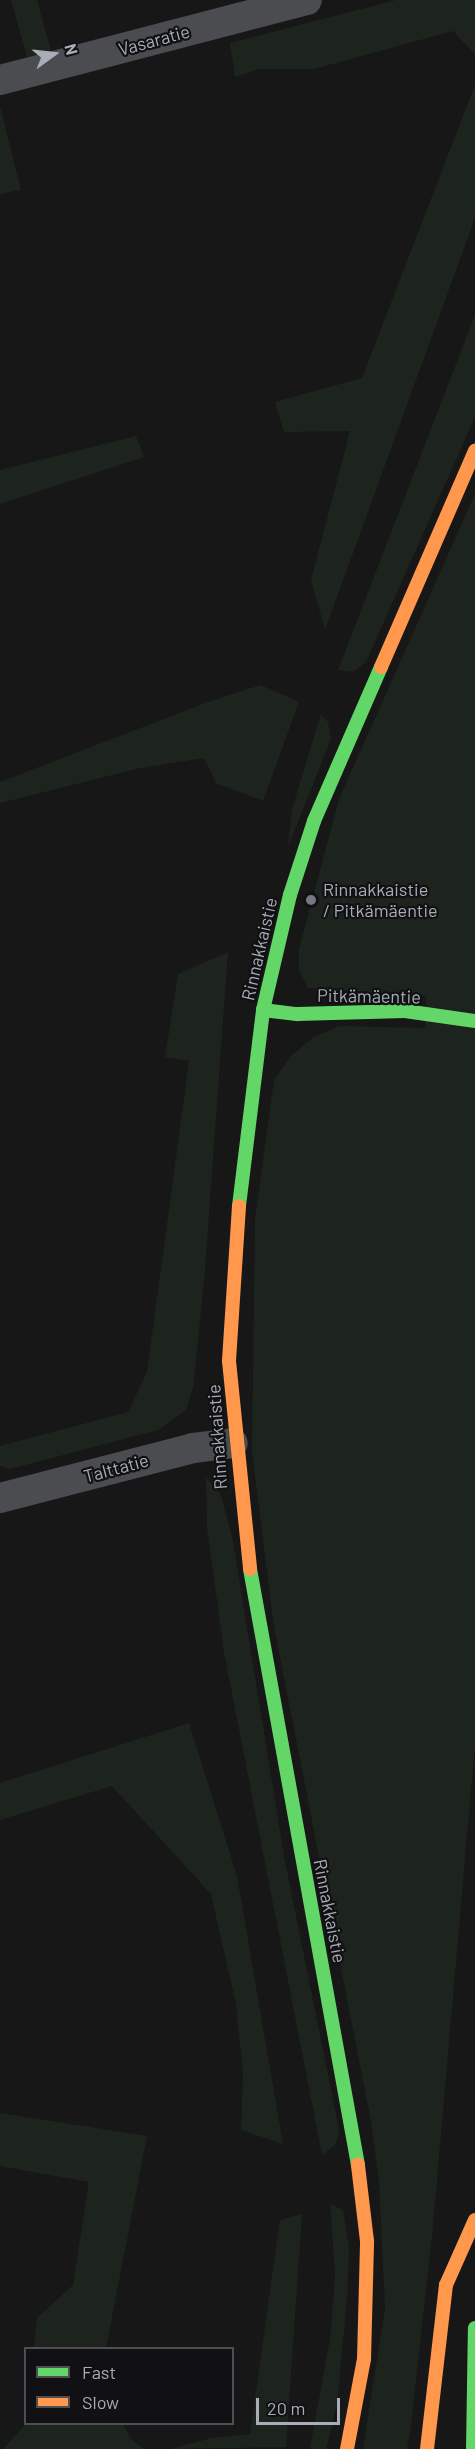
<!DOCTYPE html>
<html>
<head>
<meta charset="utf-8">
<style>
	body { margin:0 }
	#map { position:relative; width:475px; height:2449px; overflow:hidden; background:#171717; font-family:Barlow,sans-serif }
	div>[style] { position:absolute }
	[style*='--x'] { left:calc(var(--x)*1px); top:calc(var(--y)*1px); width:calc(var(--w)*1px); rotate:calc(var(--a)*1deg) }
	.green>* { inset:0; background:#1d241e }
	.street>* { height:30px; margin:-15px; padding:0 15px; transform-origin:15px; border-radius:15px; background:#4b4c50 }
	.fast>* { height:14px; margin:-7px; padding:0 7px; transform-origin:7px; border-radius:7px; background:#63d668 }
	.slow>* { height:14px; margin:-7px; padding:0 7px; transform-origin:7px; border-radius:7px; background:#ff974d }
	.dots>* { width:16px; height:16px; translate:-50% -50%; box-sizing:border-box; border:3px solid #111113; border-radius:50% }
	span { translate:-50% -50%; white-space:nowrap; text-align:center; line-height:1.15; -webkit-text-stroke:4.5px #111113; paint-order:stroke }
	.street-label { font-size:18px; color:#a8adb8 }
	.poi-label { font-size:18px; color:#a8adb8 }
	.left { translate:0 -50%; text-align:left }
	.legend { position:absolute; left:24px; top:2347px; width:210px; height:78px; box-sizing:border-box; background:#111113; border:2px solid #4d4f55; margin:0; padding:8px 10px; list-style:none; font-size:18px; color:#a8adb8 }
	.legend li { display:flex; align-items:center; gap:12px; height:30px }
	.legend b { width:30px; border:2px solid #4d4f55 }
	.north { position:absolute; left:24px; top:24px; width:60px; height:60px; -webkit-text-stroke:4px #111113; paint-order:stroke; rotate:75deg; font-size:16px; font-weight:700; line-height:24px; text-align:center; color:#a8adb8 }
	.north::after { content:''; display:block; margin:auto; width:21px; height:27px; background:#a8adb8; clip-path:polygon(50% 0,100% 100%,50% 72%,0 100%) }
	.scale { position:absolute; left:256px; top:2398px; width:84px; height:27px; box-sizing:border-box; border:3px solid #a8adb8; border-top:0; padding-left:8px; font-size:18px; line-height:21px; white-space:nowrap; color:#a8adb8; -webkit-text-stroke:4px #111113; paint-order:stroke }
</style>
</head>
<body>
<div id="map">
	<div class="green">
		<div style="clip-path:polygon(11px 0,37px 0,51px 51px,27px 57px)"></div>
		<div style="clip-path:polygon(396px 0,475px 0,475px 54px,453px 31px,314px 69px,259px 69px,235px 77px,230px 43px)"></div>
		<div style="clip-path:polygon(475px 85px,475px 218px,325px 630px,311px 580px,350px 431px,284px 432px,275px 402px,362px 378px)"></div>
		<div style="clip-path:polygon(0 106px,21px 190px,0 194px)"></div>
		<div style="clip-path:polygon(475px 315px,475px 417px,366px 662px,353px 672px,338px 670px)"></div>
		<div style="clip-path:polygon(136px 436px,144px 457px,0 504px,0 470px)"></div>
		<div style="clip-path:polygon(475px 494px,475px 1744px,433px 2226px,411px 2425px,407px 2449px,363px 2449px,385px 2308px,379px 2182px,371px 2121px,274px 1627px,252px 1451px,255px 1219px,274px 1080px,291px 1056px,314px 1037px,339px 1026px,425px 1028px,426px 996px,308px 988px,299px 970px,299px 949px,339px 799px)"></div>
		<div style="clip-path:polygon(261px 685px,299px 702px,263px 801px,216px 783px,204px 758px,140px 768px,0 803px,0 782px,208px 702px)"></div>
		<div style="clip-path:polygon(321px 714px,328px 722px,331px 739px,288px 847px,292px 809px)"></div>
		<div style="clip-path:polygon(228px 952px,204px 1282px,193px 1388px,186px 1410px,158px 1430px,10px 1469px,0 1466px,0 1446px,128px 1412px,147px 1372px,189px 1061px,165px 1057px,178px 974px)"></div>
		<div style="clip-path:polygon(206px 1477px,221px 1495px,233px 1541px,284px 1856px,339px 2130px,336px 2144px,322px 2155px,224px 1652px,207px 1527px)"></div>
		<div style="clip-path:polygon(189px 1723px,237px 1876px,283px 2144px,241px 2130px,243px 2074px,236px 2004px,211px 1894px,112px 1786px,0 1820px,0 1783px)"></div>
		<div style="clip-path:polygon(0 2113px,147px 2136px,106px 2348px,34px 2348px,37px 2318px,73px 2285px,89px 2182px,0 2166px)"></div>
		<div style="clip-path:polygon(330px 2204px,343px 2210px,349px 2248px,347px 2300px,337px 2404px,326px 2449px,310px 2449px,331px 2333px,335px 2273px)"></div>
		<div style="clip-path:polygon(302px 2214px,286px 2447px,170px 2449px,212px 2438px,250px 2434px,280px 2220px)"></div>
		<div style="clip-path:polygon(26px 2424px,123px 2424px,131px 2439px,144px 2449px,3px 2449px)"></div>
	</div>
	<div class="street">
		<div style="--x:0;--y:80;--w:317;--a:-14.6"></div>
		<div style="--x:0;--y:1498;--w:199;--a:-14.5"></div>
		<div style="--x:193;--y:1448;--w:40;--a:-7.1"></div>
	</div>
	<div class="fast">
		<div style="--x:263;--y:1010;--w:34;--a:7"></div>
		<div style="--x:297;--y:1014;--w:108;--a:-1.6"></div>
		<div style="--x:405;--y:1011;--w:71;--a:8.1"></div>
		<div style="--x:239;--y:1206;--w:197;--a:-83"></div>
		<div style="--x:263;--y:1010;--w:118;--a:-76.8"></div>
		<div style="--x:290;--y:895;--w:78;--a:-72"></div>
		<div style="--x:314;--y:821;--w:168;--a:-66.5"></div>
		<div style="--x:250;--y:1569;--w:606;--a:79.73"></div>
		<div style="--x:473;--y:2449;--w:121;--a:-89.1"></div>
	</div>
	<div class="slow">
		<div style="--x:381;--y:667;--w:236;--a:-66.5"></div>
		<div style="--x:239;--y:1206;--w:155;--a:93.7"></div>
		<div style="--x:229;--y:1361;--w:209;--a:84.2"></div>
		<div style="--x:347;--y:2449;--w:92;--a:-79.3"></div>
		<div style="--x:364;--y:2359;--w:118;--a:-88.5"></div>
		<div style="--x:367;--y:2241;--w:77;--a:-96.8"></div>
		<div style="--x:427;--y:2449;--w:165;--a:-83.4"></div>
		<div style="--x:446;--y:2285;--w:71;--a:-66"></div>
	</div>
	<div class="dots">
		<div style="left:311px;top:900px;background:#757880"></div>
	</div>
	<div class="street-label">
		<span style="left:154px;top:40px;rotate:-15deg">Vasaratie</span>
		<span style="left:259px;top:949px;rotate:-77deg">Rinnakkaistie</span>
		<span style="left:369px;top:996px;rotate:1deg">Pitkämäentie</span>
		<span style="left:217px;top:1437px;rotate:-94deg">Rinnakkaistie</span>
		<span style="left:116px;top:1468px;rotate:-15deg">Talttatie</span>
		<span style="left:330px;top:1911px;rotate:79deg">Rinnakkaistie</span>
	</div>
	<div class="poi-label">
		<span class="left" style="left:323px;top:900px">Rinnakkaistie<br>/ Pitkämäentie</span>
	</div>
	<ul class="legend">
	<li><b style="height:8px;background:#63d668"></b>Fast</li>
	<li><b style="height:8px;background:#ff974d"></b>Slow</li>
	</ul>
	<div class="north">N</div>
	<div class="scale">20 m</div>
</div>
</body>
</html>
